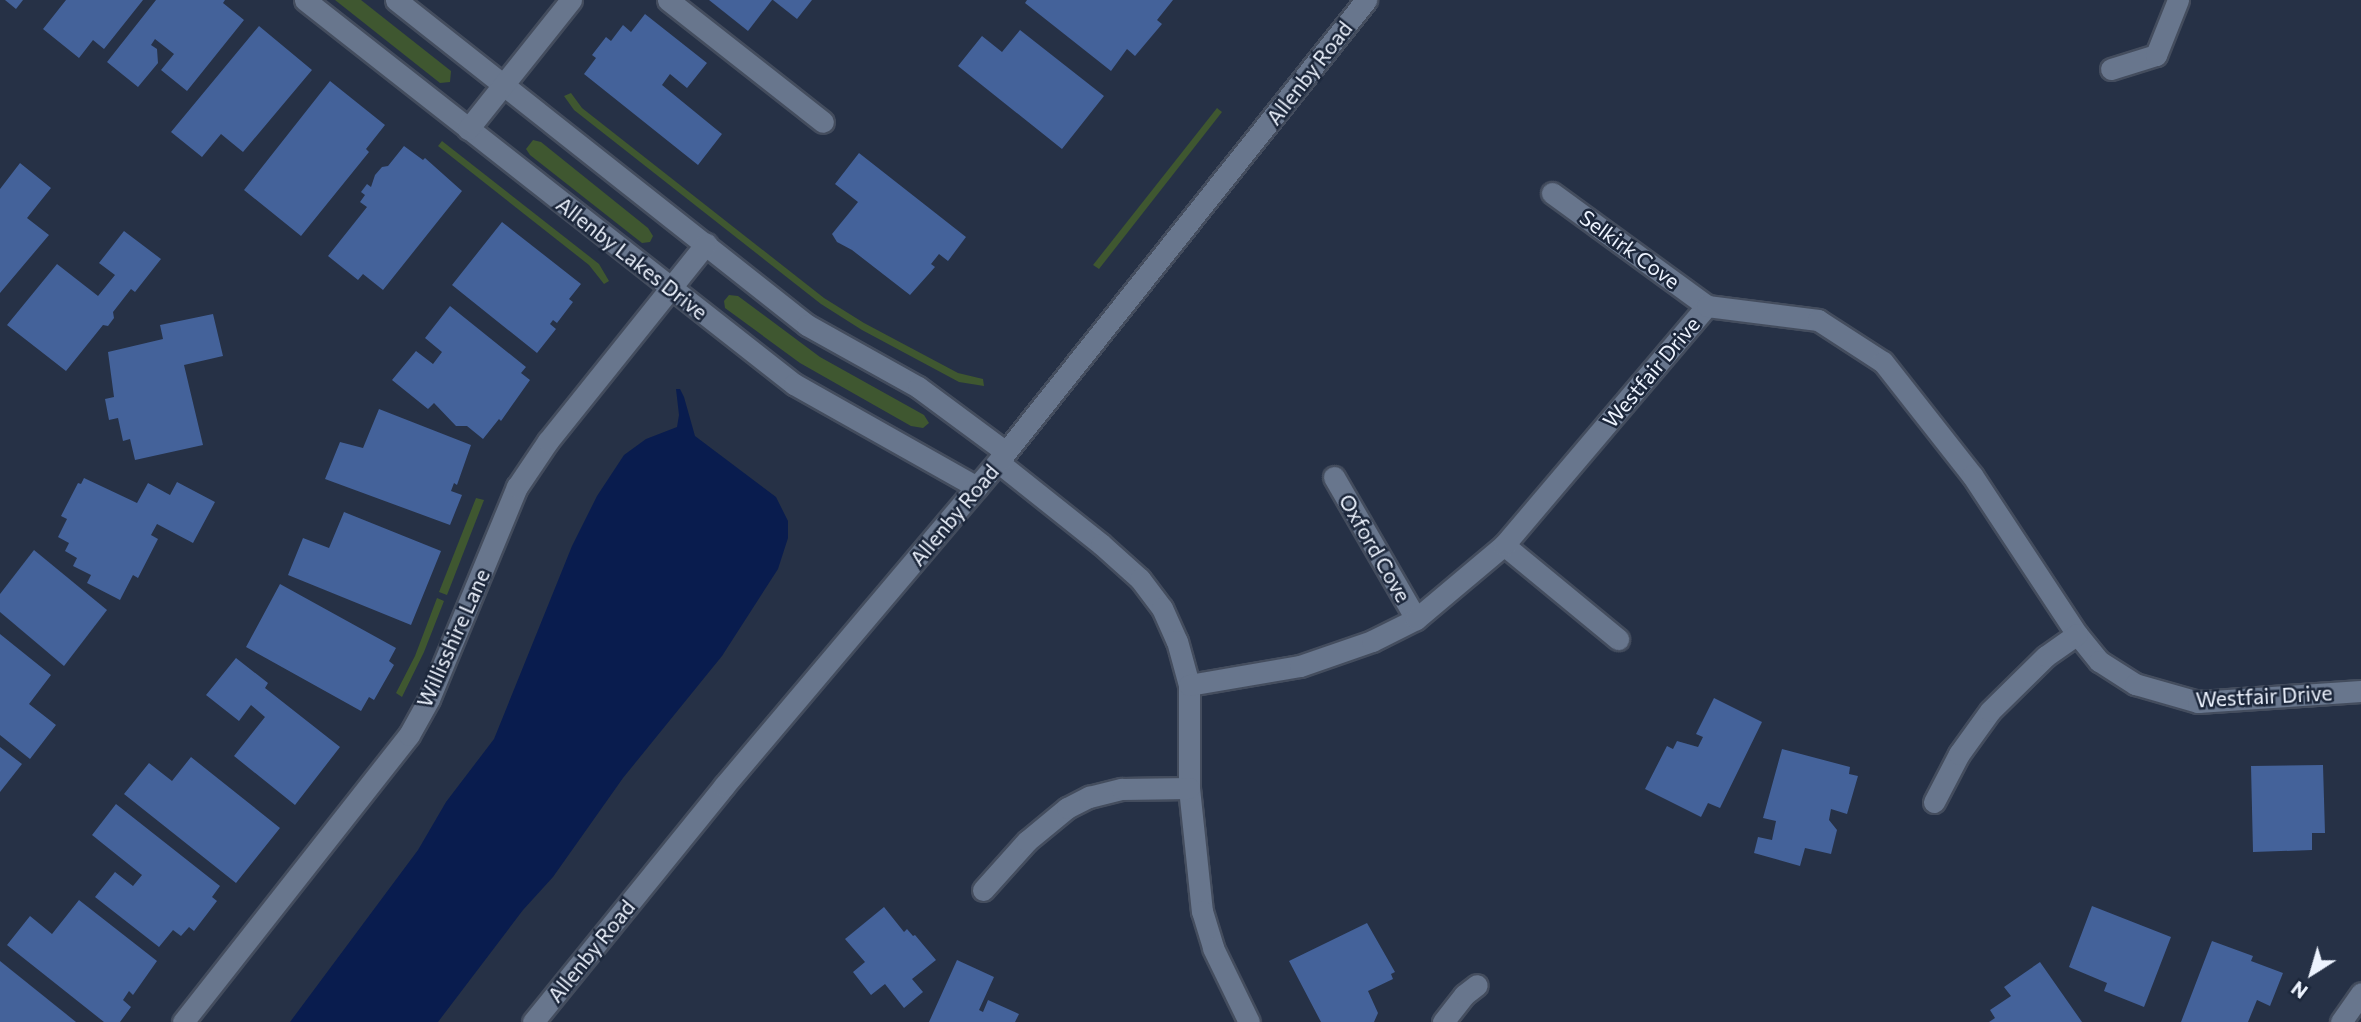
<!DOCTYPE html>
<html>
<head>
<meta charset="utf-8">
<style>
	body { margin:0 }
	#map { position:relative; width:2361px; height:1022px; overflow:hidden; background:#263146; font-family:Commissioner,sans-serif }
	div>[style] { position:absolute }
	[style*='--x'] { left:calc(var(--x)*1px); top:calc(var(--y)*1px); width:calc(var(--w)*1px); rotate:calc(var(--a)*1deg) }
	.green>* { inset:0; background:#3f5730 }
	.water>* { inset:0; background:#091c4e }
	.building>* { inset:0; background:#44629a }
	.roads { filter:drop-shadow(2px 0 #444d5e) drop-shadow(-2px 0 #444d5e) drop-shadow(0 2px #444d5e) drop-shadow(0 -2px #444d5e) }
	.street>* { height:21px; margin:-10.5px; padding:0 10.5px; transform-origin:10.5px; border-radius:10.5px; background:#68768d }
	span { translate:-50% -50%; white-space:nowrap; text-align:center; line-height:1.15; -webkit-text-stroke:5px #1c273b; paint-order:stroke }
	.street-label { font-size:21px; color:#edf3fe }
	.north { position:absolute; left:2277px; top:938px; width:70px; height:70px; -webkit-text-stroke:5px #1c273b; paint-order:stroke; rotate:217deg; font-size:19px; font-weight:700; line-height:28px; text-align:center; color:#edf3fe }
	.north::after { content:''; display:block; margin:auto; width:24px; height:32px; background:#edf3fe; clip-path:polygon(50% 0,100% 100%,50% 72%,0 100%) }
</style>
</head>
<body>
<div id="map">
	<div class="green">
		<div style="clip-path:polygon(335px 0,361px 0,451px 71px,450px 82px,440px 83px)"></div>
		<div style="clip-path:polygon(571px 93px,582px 108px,824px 298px,864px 323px,958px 373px,983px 379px,984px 386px,959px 382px,862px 330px,821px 304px,574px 110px,564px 96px)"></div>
		<div style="clip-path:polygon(1217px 108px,1222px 112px,1099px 269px,1093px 265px)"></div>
		<div style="clip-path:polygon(533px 140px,541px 142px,648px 228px,653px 236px,650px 242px,642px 243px,530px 155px,526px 149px)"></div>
		<div style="clip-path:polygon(442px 141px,599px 264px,609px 281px,604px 284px,589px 265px,438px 146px)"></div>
		<div style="clip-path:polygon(729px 295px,738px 296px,820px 357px,924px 415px,929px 423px,923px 428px,911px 426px,800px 363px,725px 308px,724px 301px)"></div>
		<div style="clip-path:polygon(476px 498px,484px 500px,447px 595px,439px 592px)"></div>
		<div style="clip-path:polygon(437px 598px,444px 601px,424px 652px,402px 697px,396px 693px,415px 656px)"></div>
	</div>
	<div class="water">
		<div style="clip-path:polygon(676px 389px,680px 389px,684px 397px,695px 436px,776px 497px,788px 521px,788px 538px,778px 569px,722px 656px,623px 778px,553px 877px,523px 910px,438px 1022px,290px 1022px,418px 850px,446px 802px,494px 739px,572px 546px,597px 496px,624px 455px,646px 439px,677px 427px,679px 415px)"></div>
	</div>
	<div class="building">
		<div style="clip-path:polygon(5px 0,23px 0,16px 9px)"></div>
		<div style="clip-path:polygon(66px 0,143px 0,104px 49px,93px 40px,79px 58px,43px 29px)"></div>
		<div style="clip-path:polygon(156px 0,225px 0,223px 3px,244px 20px,187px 91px,161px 70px,174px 54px,155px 39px,151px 45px,157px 49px,158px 63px,138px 87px,107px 62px)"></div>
		<div style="clip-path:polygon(709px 0,772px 0,748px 31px)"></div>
		<div style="clip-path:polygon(773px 0,812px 0,797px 19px)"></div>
		<div style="clip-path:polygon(1027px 0,1173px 0,1157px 20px,1162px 24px,1135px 56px,1127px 49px,1111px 71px,1025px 3px)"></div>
		<div style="clip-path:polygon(645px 14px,707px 63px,687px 88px,670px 74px,662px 85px,722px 134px,698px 165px,584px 74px,596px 58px,592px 55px,606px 37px,611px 41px,623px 25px,631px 32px)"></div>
		<div style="clip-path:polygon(259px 26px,312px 70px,243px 152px,221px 134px,202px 157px,171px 132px)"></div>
		<div style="clip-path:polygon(1020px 30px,1104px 96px,1062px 149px,958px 66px,982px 36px,1002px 52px)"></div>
		<div style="clip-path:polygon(330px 81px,385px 125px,366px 149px,369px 152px,301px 236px,244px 190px)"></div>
		<div style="clip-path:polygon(404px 146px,423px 160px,425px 158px,462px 191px,383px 290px,363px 274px,358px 280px,328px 256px,367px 207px,360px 202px,365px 195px,361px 192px,367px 184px,371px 187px,375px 175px,382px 167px,388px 166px)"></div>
		<div style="clip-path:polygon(859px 153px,966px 237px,948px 261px,939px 254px,931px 264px,935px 267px,910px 295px,852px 250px,837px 242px,832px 234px,858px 202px,835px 184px)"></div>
		<div style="clip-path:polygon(20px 163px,51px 188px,27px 218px,49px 235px,0 293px,0 189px)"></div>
		<div style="clip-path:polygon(502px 222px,581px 284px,569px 299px,573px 302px,557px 323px,553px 320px,550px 324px,556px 329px,537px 353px,452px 285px)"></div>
		<div style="clip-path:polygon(124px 231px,161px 259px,135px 292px,131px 289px,113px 312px,114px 318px,108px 326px,103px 325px,66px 371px,7px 325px,57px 264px,98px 296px,115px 275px,99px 263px)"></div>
		<div style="clip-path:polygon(450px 306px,526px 367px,521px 373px,530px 380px,501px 421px,499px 419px,483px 439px,467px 426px,456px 426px,434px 403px,428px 409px,392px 380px,416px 351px,433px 364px,442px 352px,425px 338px)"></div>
		<div style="clip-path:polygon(213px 314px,223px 356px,184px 365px,203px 445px,135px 460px,130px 439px,123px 441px,118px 418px,109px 420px,105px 399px,114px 397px,108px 352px,163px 339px,160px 325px)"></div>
		<div style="clip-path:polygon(379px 409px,471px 445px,457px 485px,454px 483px,451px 491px,462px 495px,450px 525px,325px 479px,340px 442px,363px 448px)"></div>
		<div style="clip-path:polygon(84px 478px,137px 503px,148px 483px,170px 495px,177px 482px,215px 502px,193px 543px,157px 524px,151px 535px,158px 539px,138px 578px,133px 575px,120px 600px,87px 583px,91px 575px,73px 566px,77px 558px,65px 551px,69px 543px,58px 537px,67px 519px,61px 516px,78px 483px,81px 484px)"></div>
		<div style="clip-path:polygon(344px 512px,441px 551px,411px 625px,288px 575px,303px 538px,329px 548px)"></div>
		<div style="clip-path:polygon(34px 550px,107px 610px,64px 666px,0 612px,0 594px)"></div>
		<div style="clip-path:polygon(280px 584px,396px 648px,389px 661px,394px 665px,374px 700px,369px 697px,361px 711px,246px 647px)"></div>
		<div style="clip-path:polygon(0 634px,51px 675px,29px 704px,56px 725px,30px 759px,0 735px)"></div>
		<div style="clip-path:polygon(236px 658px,268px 683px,265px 688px,340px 747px,295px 805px,234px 756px,265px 717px,251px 705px,239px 721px,206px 695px)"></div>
		<div style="clip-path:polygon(1714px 698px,1762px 722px,1720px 808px,1708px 803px,1701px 817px,1645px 789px,1667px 746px,1673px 749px,1677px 741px,1698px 747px,1703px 737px,1696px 734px)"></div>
		<div style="clip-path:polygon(0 747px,22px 764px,0 792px)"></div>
		<div style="clip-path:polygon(1782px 749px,1850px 767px,1849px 774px,1858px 776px,1847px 814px,1831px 809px,1829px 820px,1837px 830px,1831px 854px,1805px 848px,1800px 866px,1754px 853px,1758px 837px,1772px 840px,1776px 821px,1763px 818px)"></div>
		<div style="clip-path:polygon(191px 757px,280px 828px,236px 883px,124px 794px,149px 763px,172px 781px)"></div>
		<div style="clip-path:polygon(2323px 765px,2325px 833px,2312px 833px,2312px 850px,2253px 852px,2251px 766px)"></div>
		<div style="clip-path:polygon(116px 804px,220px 886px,212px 897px,217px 901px,194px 931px,189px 927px,181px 936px,173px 930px,159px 947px,95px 897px,115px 872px,133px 886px,142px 875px,92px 835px)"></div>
		<div style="clip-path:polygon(79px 900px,157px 961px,133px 995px,129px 991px,123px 1000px,131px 1007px,120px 1022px,104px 1022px,7px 945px,30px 916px,52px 934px)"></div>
		<div style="clip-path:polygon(2092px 906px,2171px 937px,2144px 1007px,2104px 991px,2107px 983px,2069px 967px)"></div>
		<div style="clip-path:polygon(884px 907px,904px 932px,907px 929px,913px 936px,915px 935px,936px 960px,912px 979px,923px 992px,904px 1008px,885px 984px,871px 995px,853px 972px,865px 962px,845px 939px)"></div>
		<div style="clip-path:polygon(1367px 923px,1395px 972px,1391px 974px,1393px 979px,1368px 991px,1378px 1013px,1374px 1022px,1321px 1022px,1289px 961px)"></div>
		<div style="clip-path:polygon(2212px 941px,2253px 956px,2251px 961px,2283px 973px,2270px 1006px,2257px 1000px,2248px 1022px,2181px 1022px)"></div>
		<div style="clip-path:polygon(957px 960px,994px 977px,979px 1010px,983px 1012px,988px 1000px,1019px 1014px,1015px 1022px,929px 1022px)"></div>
		<div style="clip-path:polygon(0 961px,76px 1022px,0 1022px)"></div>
		<div style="clip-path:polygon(2040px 962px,2082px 1022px,1989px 1022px,1995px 1018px,1990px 1010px,2011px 996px,2004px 987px)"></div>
	</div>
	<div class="roads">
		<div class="street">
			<div style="--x:305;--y:0;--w:622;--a:38.14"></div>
			<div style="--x:794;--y:384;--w:210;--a:29.4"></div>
			<div style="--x:396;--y:0;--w:524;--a:38.34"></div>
			<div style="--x:807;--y:325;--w:127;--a:29.2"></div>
			<div style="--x:918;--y:387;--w:109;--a:36.5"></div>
			<div style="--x:668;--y:0;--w:197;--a:38.2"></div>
			<div style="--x:2111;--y:69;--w:47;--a:-17.3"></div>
			<div style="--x:2156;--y:55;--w:59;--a:-68.2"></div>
			<div style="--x:468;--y:129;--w:165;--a:-51.4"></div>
			<div style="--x:1552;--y:193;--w:192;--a:36.1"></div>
			<div style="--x:998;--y:462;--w:132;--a:38.5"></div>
			<div style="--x:1101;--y:544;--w:52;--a:41.9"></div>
			<div style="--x:1140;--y:579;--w:36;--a:53"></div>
			<div style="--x:1162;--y:608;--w:36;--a:66"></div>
			<div style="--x:1177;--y:641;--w:46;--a:74.7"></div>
			<div style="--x:1189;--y:685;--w:103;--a:90"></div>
			<div style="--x:1189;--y:788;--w:124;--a:84"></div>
			<div style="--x:1202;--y:911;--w:39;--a:73"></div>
			<div style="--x:1213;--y:948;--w:82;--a:64.1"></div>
			<div style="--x:1334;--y:477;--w:164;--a:60"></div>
			<div style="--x:1504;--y:545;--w:148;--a:39.5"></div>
			<div style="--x:1189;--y:685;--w:113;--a:-9.7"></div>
			<div style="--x:1300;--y:666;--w:76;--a:-19.1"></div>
			<div style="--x:1372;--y:641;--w:49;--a:-26.6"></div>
			<div style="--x:1416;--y:619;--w:115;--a:-40.1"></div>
			<div style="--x:1504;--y:545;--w:314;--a:-49.7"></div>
			<div style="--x:1707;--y:306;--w:112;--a:7.2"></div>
			<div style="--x:1818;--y:320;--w:77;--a:32.9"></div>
			<div style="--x:1883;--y:362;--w:144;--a:51.8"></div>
			<div style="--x:1972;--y:475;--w:191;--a:56.6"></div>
			<div style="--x:2077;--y:634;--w:35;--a:51"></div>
			<div style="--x:2099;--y:661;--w:43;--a:32.6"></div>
			<div style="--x:2135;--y:684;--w:66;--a:15.9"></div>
			<div style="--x:2198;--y:702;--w:163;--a:-3.9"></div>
			<div style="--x:1934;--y:802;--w:54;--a:-62.5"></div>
			<div style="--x:1959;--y:754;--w:53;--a:-54.2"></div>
			<div style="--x:1990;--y:711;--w:78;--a:-44.5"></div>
			<div style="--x:2046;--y:656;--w:38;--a:-35"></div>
			<div style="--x:983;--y:890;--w:66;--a:-48.1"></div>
			<div style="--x:1027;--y:841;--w:52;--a:-39.5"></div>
			<div style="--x:1067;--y:808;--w:25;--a:-27"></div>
			<div style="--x:1089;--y:797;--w:34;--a:-14"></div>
			<div style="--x:1122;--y:789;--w:67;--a:-0.9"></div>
			<div style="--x:183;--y:1022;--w:365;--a:-51.8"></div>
			<div style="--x:409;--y:735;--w:41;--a:-60.9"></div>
			<div style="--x:429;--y:699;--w:230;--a:-67.5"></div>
			<div style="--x:517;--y:487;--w:55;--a:-56"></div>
			<div style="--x:548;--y:441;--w:253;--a:-51.3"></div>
			<div style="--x:533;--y:1022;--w:304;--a:-51"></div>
			<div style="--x:724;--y:786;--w:424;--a:-49.8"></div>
			<div style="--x:998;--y:462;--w:591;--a:-51.46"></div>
			<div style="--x:1443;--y:1022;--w:34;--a:-52"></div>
			<div style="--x:1464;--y:995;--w:16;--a:-38"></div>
			<div style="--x:2341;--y:1022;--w:35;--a:-55"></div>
		</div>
	</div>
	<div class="street-label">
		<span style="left:1309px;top:73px;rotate:-52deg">Allenby Road</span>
		<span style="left:1630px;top:249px;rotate:36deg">Selkirk Cove</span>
		<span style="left:632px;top:258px;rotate:38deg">Allenby Lakes Drive</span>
		<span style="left:1651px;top:372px;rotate:-50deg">Westfair Drive</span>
		<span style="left:954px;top:515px;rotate:-50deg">Allenby Road</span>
		<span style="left:1375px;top:548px;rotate:60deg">Oxford Cove</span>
		<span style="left:453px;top:638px;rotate:-66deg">Willisshire Lane</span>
		<span style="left:2264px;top:696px;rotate:-3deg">Westfair Drive</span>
		<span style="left:591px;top:951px;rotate:-51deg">Allenby Road</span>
	</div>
	<div class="north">N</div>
</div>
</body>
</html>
